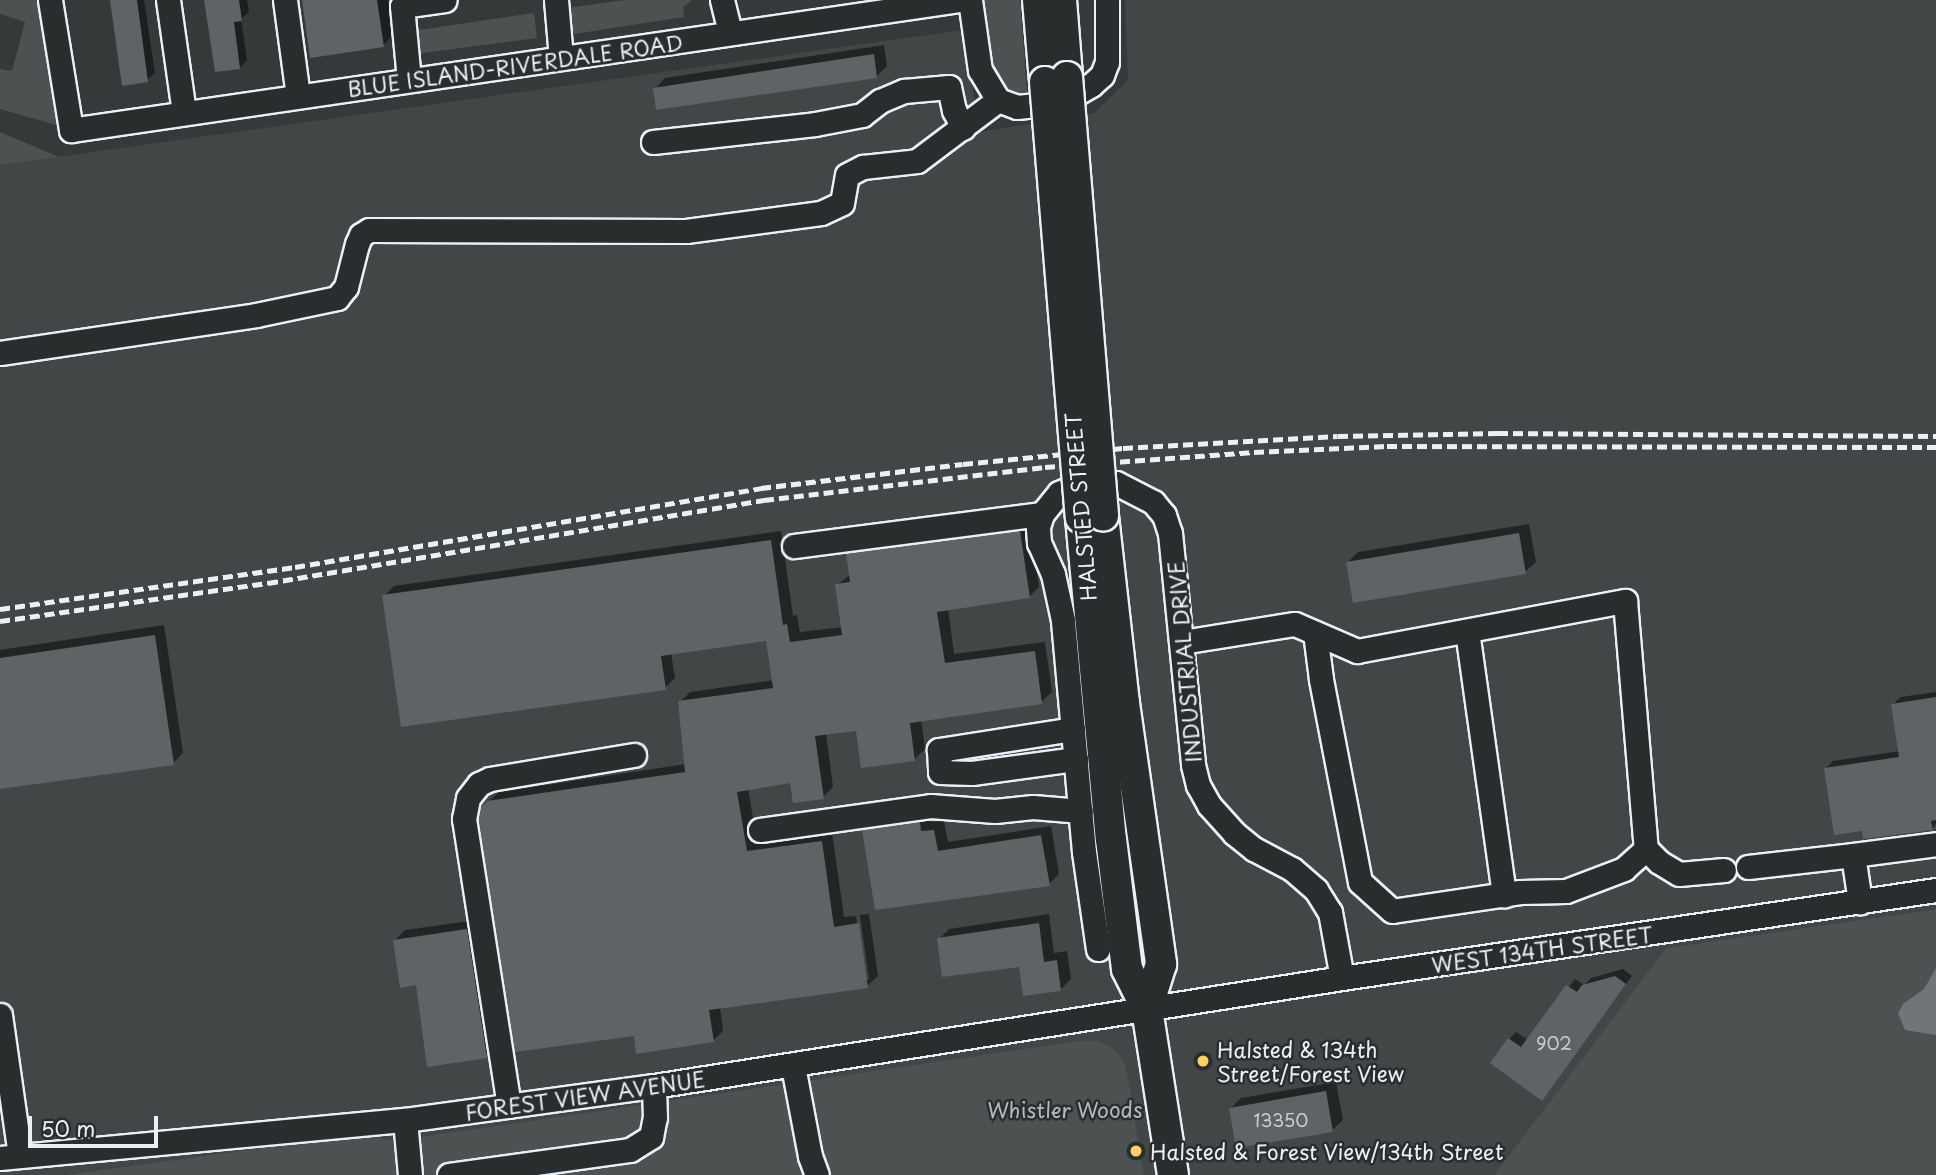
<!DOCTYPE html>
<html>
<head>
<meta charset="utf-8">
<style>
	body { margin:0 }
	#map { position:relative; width:1936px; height:1175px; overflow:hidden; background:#35393a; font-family:"Playpen Sans",sans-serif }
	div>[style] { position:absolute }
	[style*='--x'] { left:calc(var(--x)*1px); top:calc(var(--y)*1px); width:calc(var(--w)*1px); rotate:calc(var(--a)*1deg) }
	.built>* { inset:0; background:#424647 }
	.green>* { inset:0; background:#4d5152 }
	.water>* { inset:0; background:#707579 }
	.shadow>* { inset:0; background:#0007 }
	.building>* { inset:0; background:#5f6365 }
	.roads { filter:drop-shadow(2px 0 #e8f1f8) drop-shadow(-2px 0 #e8f1f8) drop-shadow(0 2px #e8f1f8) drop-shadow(0 -2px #e8f1f8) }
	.minor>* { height:23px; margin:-11.5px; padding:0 11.5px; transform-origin:11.5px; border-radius:11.5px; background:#2a2d2e }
	.major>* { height:30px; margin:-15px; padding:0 15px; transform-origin:15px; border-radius:15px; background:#2a2d2e }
	.rail>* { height:5px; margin-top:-2.5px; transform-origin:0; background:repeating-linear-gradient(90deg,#e8f1f8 0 10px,transparent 0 15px) }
	.bridges { filter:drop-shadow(2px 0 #e8f1f8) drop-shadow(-2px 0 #e8f1f8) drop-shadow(0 2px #e8f1f8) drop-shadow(0 -2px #e8f1f8) }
	.major-bridge>* { height:30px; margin:-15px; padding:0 15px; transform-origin:15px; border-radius:15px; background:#2a2d2e }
	.dots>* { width:19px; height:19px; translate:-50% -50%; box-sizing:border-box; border:4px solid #2a2d2e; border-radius:50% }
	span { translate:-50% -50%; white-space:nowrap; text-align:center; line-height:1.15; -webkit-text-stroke:5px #2a2d2e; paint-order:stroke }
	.number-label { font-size:18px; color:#c6ced3 }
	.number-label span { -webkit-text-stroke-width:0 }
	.street-label { font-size:21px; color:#e8f1f8 }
	.poi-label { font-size:21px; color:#e8f1f8 }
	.left { translate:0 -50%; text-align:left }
	.park-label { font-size:21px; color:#b2b9be }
	.scale { position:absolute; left:28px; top:1116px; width:130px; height:32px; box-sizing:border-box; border:4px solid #e8f1f8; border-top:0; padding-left:9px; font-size:21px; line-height:24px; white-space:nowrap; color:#e8f1f8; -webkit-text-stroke:5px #2a2d2e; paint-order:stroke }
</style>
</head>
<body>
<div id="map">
	<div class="built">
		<div style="clip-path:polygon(1125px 0,1936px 0,1936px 909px,1666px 948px,1494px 1175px,1144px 1175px,1126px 1066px,393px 1141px,366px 1135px,341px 1137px,64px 1175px,0 1175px,0 165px,963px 30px,980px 132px,1094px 113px,1128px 80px)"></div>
	</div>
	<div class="green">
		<div style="clip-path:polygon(0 0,39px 0,56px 125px,0 109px,0 69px,12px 71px,25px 22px,0 14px)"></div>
		<div style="clip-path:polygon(625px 0,692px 0,683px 7px,684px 17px,574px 34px,570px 29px,567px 8px)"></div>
		<div style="clip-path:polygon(984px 0,1020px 0,1027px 93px,1015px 94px,1003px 86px,992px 71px)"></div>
		<div style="clip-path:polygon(534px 13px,537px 38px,416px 54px,419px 30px)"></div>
		<div style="clip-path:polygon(0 132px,59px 157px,0 165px)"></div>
		<div style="clip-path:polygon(1936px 909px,1936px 1175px,1494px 1175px,1666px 948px)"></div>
		<div style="clip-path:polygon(1079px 1041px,1097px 1041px,1107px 1045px,1118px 1053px,1126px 1066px,1144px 1175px,64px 1175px,341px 1137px,366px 1135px,393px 1141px)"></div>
	</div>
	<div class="water">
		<div style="clip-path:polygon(1936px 968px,1936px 1035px,1905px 1030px,1898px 1013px,1903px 1004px,1924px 989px)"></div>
	</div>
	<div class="shadow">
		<div style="clip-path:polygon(112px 0,144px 0,155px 73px,147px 80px)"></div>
		<div style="clip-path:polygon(206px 0,247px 0,249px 12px,241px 19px,247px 60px,240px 67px)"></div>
		<div style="clip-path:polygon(303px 0,388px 0,394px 35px,383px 45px)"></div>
		<div style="clip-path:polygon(884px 45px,887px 66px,876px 77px,655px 89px,665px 78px)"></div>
		<div style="clip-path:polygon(1030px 522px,1039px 587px,1029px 597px,948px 608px,954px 654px,1045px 642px,1052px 692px,1041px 702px,921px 719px,925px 749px,915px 759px,857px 729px,826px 733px,833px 787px,823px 797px,791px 781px,748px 788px,757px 842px,832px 832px,844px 917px,856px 916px,865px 980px,869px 980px,860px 915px,869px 914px,878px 976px,867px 986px,720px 1007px,723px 1031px,713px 1041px,635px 1034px,488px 802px,499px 792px,686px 764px,680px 702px,690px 692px,774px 680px,768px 639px,671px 653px,675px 678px,665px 688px,384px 596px,394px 586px,781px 531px,793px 616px,797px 615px,800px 632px,843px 627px,837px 585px,851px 574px,848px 554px,858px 544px)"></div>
		<div style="clip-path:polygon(1529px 524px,1536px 562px,1525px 572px,1348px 562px,1358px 552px)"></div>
		<div style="clip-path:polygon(164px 625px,183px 753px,173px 763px,0 788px,0 650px)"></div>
		<div style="clip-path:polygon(1936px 692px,1936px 824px,1932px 829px,1864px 829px,1826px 768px,1833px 761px,1900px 751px,1893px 704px,1901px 697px)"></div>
		<div style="clip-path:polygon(930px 812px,931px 822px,944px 821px,948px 842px,1051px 826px,1059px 874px,1049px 884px,864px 830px,874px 820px)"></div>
		<div style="clip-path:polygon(1049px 914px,1054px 953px,1067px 951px,1071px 979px,1061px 989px,1020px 965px,939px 939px,949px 929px)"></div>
		<div style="clip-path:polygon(477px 920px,497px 1046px,486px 1056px,417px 983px,395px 940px,405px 930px)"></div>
		<div style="clip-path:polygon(1623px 969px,1632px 976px,1546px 1093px,1509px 1039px,1516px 1032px,1528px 1040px,1575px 979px,1584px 985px,1591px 978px)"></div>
		<div style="clip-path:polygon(1336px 1082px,1343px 1120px,1332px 1130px,1231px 1108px,1241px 1098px)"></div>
	</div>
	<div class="building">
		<div style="clip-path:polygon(110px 0,137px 0,148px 82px,122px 86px)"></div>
		<div style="clip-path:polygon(204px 0,239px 0,242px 21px,234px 22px,240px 69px,215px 72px)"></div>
		<div style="clip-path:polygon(302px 0,377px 0,384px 47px,310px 58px)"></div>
		<div style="clip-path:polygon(874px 54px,877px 78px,656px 110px,653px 88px)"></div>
		<div style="clip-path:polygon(1020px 531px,1030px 598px,937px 612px,945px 663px,1035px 651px,1042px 704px,910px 723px,915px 761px,861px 768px,856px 731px,815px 736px,824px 799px,793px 803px,790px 783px,737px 792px,747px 851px,822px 841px,834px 927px,859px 923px,868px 988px,709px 1010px,714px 1042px,636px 1054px,634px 1036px,515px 1052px,478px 819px,480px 809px,487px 801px,685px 772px,678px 701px,773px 688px,766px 641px,661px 656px,666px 690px,401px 727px,382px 595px,771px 540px,783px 625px,787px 624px,790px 642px,842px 635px,835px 584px,850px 582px,846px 553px)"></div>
		<div style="clip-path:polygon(1519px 533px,1526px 574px,1353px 603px,1346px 562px)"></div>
		<div style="clip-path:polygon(155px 635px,174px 765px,0 789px,0 658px)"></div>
		<div style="clip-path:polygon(1936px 697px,1936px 820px,1931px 821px,1933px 830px,1863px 839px,1862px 831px,1834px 835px,1824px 768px,1899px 757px,1891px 704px)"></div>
		<div style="clip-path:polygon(920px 822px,921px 831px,934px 830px,938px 851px,1041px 835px,1050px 886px,875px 910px,862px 830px)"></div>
		<div style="clip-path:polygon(1039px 923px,1044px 962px,1057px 960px,1061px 991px,1023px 996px,1019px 967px,942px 977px,937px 938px)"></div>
		<div style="clip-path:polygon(467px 929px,487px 1058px,427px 1067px,416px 985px,400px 988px,393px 940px)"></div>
		<div style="clip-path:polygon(1615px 976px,1626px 984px,1542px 1101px,1490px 1063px,1508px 1038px,1521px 1047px,1566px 985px,1577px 992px,1582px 985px)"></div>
		<div style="clip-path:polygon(1326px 1091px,1333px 1132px,1236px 1148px,1229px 1108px)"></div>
	</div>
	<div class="roads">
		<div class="minor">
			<div style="--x:50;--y:0;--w:132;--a:80.8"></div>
			<div style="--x:71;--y:130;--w:897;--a:-8.33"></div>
			<div style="--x:168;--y:0;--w:114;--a:81.9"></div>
			<div style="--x:285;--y:0;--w:97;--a:82.3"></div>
			<div style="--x:556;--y:0;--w:58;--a:85.1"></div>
			<div style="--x:722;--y:0;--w:34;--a:76"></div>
			<div style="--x:970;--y:0;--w:71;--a:81.9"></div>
			<div style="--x:980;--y:70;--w:35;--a:59"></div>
			<div style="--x:409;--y:80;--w:74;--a:-95.4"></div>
			<div style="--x:402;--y:6;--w:43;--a:-7.9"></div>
			<div style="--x:998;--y:100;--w:20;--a:20"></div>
			<div style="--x:1017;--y:107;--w:29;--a:-6"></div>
			<div style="--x:1046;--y:104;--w:27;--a:-17"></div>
			<div style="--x:1072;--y:96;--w:22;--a:-30"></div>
			<div style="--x:1091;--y:85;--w:15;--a:-42"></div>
			<div style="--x:1102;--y:75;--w:14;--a:-69"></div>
			<div style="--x:1107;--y:62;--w:62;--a:-90"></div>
			<div style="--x:653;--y:142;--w:163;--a:-6.3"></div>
			<div style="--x:815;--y:124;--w:48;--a:-10.8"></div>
			<div style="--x:862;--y:115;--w:23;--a:-38"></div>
			<div style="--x:880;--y:101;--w:26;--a:-23"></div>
			<div style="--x:904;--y:91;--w:45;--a:-5.1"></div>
			<div style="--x:949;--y:87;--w:24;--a:78"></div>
			<div style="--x:954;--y:110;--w:20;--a:63"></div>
			<div style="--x:0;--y:353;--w:259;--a:-8.4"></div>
			<div style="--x:256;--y:315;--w:83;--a:-11.9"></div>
			<div style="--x:337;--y:298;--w:14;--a:-51"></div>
			<div style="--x:346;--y:287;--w:44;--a:-75.7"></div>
			<div style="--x:357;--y:244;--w:10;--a:-66"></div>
			<div style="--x:361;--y:235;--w:9;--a:-32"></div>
			<div style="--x:369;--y:230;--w:317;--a:0.2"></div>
			<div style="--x:686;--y:231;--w:136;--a:-7.6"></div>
			<div style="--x:821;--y:213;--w:23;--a:-25"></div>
			<div style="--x:842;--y:203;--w:28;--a:-80"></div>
			<div style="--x:847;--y:175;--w:18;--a:-27"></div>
			<div style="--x:863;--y:167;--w:54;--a:-6.3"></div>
			<div style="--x:917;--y:161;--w:101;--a:-37"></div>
			<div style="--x:794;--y:546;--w:250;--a:-7.4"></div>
			<div style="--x:1467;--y:631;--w:267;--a:82"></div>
			<div style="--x:1182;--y:642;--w:114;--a:-9.1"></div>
			<div style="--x:1295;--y:624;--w:68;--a:23.5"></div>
			<div style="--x:1357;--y:651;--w:273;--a:-10.6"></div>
			<div style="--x:1625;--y:601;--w:249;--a:85.2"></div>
			<div style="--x:1646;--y:849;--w:30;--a:138"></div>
			<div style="--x:1624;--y:869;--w:62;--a:159.2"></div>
			<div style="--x:1566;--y:891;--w:46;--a:178.8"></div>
			<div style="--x:1520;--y:892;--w:129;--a:171.6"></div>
			<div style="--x:1392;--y:911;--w:43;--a:-137.8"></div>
			<div style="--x:1360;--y:882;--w:207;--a:-100.9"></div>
			<div style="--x:1321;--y:679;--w:46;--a:-97.4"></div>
			<div style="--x:1073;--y:729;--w:136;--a:171.1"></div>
			<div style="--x:939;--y:750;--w:22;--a:87"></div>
			<div style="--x:940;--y:772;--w:32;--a:2"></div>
			<div style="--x:972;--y:773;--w:105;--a:-7.7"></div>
			<div style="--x:760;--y:830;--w:172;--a:-8"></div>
			<div style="--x:930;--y:806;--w:65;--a:4.4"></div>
			<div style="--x:995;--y:811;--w:38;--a:-6"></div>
			<div style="--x:1033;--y:807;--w:48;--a:4.8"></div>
			<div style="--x:1646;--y:849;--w:18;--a:45"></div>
			<div style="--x:1659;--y:862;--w:23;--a:31"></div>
			<div style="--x:1679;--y:874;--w:45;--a:-5.1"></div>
			<div style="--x:1853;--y:855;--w:84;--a:-7.5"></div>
			<div style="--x:1748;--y:867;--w:106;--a:-6.5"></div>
			<div style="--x:1853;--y:855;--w:48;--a:81.5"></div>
			<div style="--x:1098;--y:949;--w:98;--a:-98.2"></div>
			<div style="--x:1084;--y:852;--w:233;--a:-95.2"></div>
			<div style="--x:1063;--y:620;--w:47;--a:-102.3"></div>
			<div style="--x:1053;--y:574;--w:34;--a:-114"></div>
			<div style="--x:1039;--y:543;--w:16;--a:-94"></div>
			<div style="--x:1038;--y:527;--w:14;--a:-73"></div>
			<div style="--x:1042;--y:514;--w:27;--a:-51"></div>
			<div style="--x:1059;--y:493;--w:17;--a:-24"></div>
			<div style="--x:1075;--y:486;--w:41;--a:-4.2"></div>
			<div style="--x:1116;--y:483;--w:42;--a:27.2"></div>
			<div style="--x:1153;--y:502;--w:17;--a:50"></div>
			<div style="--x:1164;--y:515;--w:19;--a:72"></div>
			<div style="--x:1170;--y:533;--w:233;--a:84.3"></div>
			<div style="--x:1193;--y:765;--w:21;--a:76"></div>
			<div style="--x:1198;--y:785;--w:23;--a:61"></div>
			<div style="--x:1209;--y:805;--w:38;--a:48"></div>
			<div style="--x:1234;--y:833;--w:26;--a:39"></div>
			<div style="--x:1254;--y:849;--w:43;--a:27.8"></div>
			<div style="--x:1292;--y:869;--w:32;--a:41"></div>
			<div style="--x:1316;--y:890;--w:26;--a:58"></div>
			<div style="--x:1330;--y:912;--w:67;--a:79.7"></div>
			<div style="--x:0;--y:1015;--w:141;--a:81.9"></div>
			<div style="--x:793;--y:1066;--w:92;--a:79.3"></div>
			<div style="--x:810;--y:1156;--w:20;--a:70"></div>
			<div style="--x:509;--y:1106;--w:291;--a:-98.9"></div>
			<div style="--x:464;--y:819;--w:21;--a:-79"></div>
			<div style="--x:468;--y:798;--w:18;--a:-52"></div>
			<div style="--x:479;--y:784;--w:12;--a:-24"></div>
			<div style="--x:490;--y:779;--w:146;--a:-9.5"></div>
			<div style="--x:405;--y:1120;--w:55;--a:84.8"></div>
			<div style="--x:0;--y:1158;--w:407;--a:-5.4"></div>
			<div style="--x:405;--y:1120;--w:251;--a:-7.8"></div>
			<div style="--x:654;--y:1086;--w:696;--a:-8.92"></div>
			<div style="--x:1342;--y:978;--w:600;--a:-8.43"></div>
			<div style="--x:449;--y:1175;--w:183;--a:-7.9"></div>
			<div style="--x:630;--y:1150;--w:25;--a:-32"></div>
			<div style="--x:651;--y:1137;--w:20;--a:-79"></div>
			<div style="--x:655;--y:1117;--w:31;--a:-92"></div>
		</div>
		<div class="major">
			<div style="--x:1038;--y:0;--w:82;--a:85.1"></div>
			<div style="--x:1061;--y:0;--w:77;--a:85.5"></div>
			<div style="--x:1103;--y:516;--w:188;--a:83.6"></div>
			<div style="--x:1124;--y:703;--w:264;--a:81.9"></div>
			<div style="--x:1161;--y:964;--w:47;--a:107.3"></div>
			<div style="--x:1081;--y:518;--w:322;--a:84.7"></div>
			<div style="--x:1111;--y:839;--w:131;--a:83"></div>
			<div style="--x:1127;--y:969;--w:45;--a:63.4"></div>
			<div style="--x:1147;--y:1009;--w:168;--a:81.1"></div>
		</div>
	</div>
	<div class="rail">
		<div style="--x:0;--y:609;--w:298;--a:-8.1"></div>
		<div style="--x:295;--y:567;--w:473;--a:-9.6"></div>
		<div style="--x:761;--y:488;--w:203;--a:-6.8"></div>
		<div style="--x:963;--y:464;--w:161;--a:-5.7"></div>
		<div style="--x:1123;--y:448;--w:215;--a:-3.2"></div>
		<div style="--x:1338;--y:436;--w:160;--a:-1.1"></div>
		<div style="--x:1498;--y:433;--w:438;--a:0.4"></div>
		<div style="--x:0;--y:621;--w:271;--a:-8.1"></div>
		<div style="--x:268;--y:583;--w:503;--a:-9.5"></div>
		<div style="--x:764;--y:500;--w:283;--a:-6.7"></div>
		<div style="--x:1045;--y:467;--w:210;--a:-4.1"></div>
		<div style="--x:1254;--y:452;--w:133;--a:-2.6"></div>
		<div style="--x:1387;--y:446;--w:549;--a:0.1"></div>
	</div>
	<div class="bridges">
		<div class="major-bridge">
			<div style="--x:1067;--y:77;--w:440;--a:85.3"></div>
			<div style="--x:1045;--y:82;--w:437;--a:85.3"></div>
		</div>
	</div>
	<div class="dots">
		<div style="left:1203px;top:1061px;background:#ffd166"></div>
		<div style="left:1136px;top:1151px;background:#ffd166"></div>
	</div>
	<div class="number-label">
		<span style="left:1554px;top:1043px">902</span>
		<span style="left:1281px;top:1120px">13350</span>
	</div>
	<div class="street-label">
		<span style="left:515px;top:65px;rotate:-8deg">BLUE ISLAND-RIVERDALE ROAD</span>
		<span style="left:1080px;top:507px;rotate:-95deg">HALSTED STREET</span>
		<span style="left:1184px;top:662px;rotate:-95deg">INDUSTRIAL DRIVE</span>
		<span style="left:1542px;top:949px;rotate:-8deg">WEST 134TH STREET</span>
		<span style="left:585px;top:1095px;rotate:-8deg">FOREST VIEW AVENUE</span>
	</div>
	<div class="poi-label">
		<span class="left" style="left:1217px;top:1061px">Halsted &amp; 134th<br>Street/Forest View</span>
		<span class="left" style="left:1150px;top:1151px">Halsted &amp; Forest View/134th Street</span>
	</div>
	<div class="park-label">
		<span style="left:1065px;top:1109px">Whistler Woods</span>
	</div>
	<div class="scale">50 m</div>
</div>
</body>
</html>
